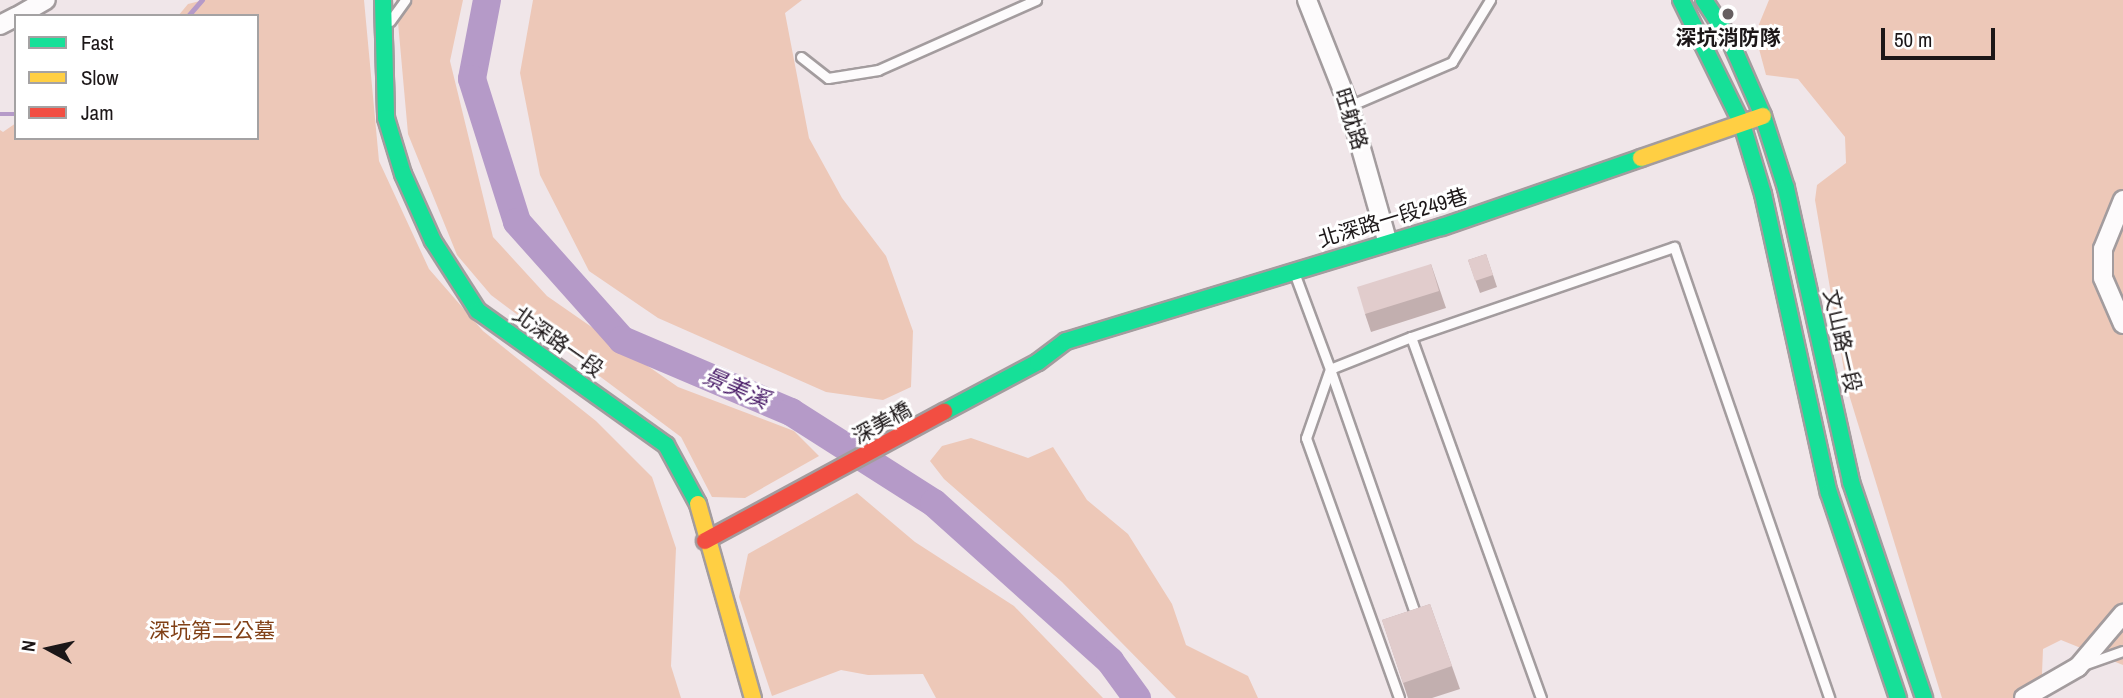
<!DOCTYPE html>
<html>
<head>
<meta charset="utf-8">
<style>
	body { margin:0 }
	#map { position:relative; width:2123px; height:698px; overflow:hidden; background:#f0e6e9; font-family:"Archivo Narrow","Noto Sans TC",sans-serif }
	div>[style] { position:absolute }
	[style*='--x'] { left:calc(var(--x)*1px); top:calc(var(--y)*1px); width:calc(var(--w)*1px); rotate:calc(var(--a)*1deg) }
	.green>* { inset:0; background:#edc8b8 }
	.stream>* { height:4.5px; margin:-2.25px; padding:0 2.25px; transform-origin:2.25px; border-radius:2.25px; background:#b59ac8 }
	.river>* { height:28px; margin:-14px; padding:0 14px; transform-origin:14px; border-radius:14px; background:#b59ac8 }
	.roads { filter:drop-shadow(2px 0 #a39c9e) drop-shadow(-2px 0 #a39c9e) drop-shadow(0 2px #a39c9e) drop-shadow(0 -2px #a39c9e) }
	.lane>* { height:9px; margin:-4.5px; padding:0 4.5px; transform-origin:4.5px; border-radius:4.5px; background:#fdfbfc }
	.street>* { height:18px; margin:-9px; padding:0 9px; transform-origin:9px; border-radius:9px; background:#fdfbfc }
	.fast>* { height:16px; margin:-8px; padding:0 8px; transform-origin:8px; border-radius:8px; background:#16e098 }
	.slow>* { height:16px; margin:-8px; padding:0 8px; transform-origin:8px; border-radius:8px; background:#ffcf43 }
	.jam>* { height:16px; margin:-8px; padding:0 8px; transform-origin:8px; border-radius:8px; background:#f24e42 }
	.wall>* { inset:0; background:#c2afaf }
	.building>* { inset:0; background:#e1cccc }
	.dots>* { width:19px; height:19px; translate:-50% -50%; box-sizing:border-box; border:4px solid #fff; border-radius:50% }
	span { translate:-50% -50%; white-space:nowrap; text-align:center; line-height:1.15; -webkit-text-stroke:6px #fff; paint-order:stroke }
	.poi-label { font-size:21px; color:#1c1718; font-weight:700 }
	.street-label { font-size:21px; color:#1c1718 }
	.park-label { font-size:21px; color:#814016 }
	.water-label { font-size:23px; color:#481a67; font-style:italic }
	.legend { position:absolute; left:14px; top:14px; width:245px; height:126px; box-sizing:border-box; background:#fff; border:2px solid #a4a2a3; margin:0; padding:9px 12px; list-style:none; font-size:21px; color:#1c1718 }
	.legend li { display:flex; align-items:center; gap:14px; height:35px }
	.legend b { width:35px; border:2px solid #a4a2a3 }
	.north { position:absolute; left:14px; top:614px; width:70px; height:70px; -webkit-text-stroke:5px #fff; paint-order:stroke; rotate:278deg; font-size:19px; font-weight:700; line-height:28px; text-align:center; color:#1c1718 }
	.north::after { content:''; display:block; margin:auto; width:24px; height:32px; background:#1c1718; clip-path:polygon(50% 0,100% 100%,50% 72%,0 100%) }
	.scale { position:absolute; left:1881px; top:28px; width:114px; height:32px; box-sizing:border-box; border:4px solid #1c1718; border-top:0; padding-left:9px; font-size:21px; line-height:24px; white-space:nowrap; color:#1c1718; -webkit-text-stroke:5px #fff; paint-order:stroke }
</style>
</head>
<body>
<div id="map">
	<div class="green">
		<div style="clip-path:polygon(204px 0,364px 0,379px 161px,429px 269px,483px 331px,596px 421px,652px 477px,676px 548px,671px 666px,681px 698px,0 698px,0 130px,3px 132px,16px 123px,16px 138px,257px 138px,257px 16px,178px 16px,188px 4px)"></div>
		<div style="clip-path:polygon(396px 0,463px 0,450px 61px,493px 237px,547px 296px,678px 387px,794px 431px,819px 456px,745px 498px,712px 497px,681px 437px,491px 295px,457px 255px,408px 134px)"></div>
		<div style="clip-path:polygon(533px 0,802px 0,785px 13px,809px 138px,842px 198px,886px 256px,913px 331px,911px 387px,883px 400px,826px 392px,658px 318px,589px 271px,540px 175px,520px 73px)"></div>
		<div style="clip-path:polygon(1769px 0,2123px 0,2123px 665px,2061px 640px,2043px 649px,2041px 698px,1942px 698px,1847px 388px,1815px 200px,1817px 185px,1846px 163px,1845px 137px,1798px 79px,1766px 75px,1755px 34px)"></div>
		<div style="clip-path:polygon(971px 438px,1028px 458px,1053px 447px,1087px 500px,1128px 534px,1172px 604px,1186px 645px,1248px 676px,1258px 698px,1176px 698px,1062px 582px,944px 479px,930px 461px,942px 446px)"></div>
		<div style="clip-path:polygon(857px 493px,915px 542px,1014px 606px,1103px 698px,936px 698px,923px 674px,868px 675px,841px 670px,772px 696px,739px 597px,748px 554px)"></div>
	</div>
	<div class="stream">
		<div style="--x:188;--y:16;--w:21;--a:-49"></div>
		<div style="--x:0;--y:114;--w:16;--a:0"></div>
	</div>
	<div class="river">
		<div style="--x:487;--y:0;--w:80;--a:100.8"></div>
		<div style="--x:472;--y:79;--w:150;--a:72.5"></div>
		<div style="--x:517;--y:222;--w:158;--a:48.3"></div>
		<div style="--x:622;--y:340;--w:184;--a:23.1"></div>
		<div style="--x:791;--y:412;--w:169;--a:32.5"></div>
		<div style="--x:934;--y:503;--w:237;--a:41.9"></div>
		<div style="--x:1110;--y:661;--w:46;--a:53.9"></div>
	</div>
	<div class="roads">
		<div class="lane">
			<div style="--x:390;--y:21;--w:26;--a:-54"></div>
			<div style="--x:801;--y:57;--w:34;--a:38"></div>
			<div style="--x:828;--y:78;--w:51;--a:-9.1"></div>
			<div style="--x:878;--y:70;--w:173;--a:-23.9"></div>
			<div style="--x:1349;--y:106;--w:112;--a:-23.1"></div>
			<div style="--x:1452;--y:62;--w:73;--a:-58.5"></div>
			<div style="--x:1295;--y:275;--w:100;--a:69.6"></div>
			<div style="--x:1330;--y:369;--w:87;--a:-21.6"></div>
			<div style="--x:1411;--y:337;--w:278;--a:-18.9"></div>
			<div style="--x:1674;--y:247;--w:477;--a:71"></div>
			<div style="--x:1411;--y:337;--w:384;--a:70.2"></div>
			<div style="--x:1330;--y:369;--w:73;--a:109.2"></div>
			<div style="--x:1306;--y:438;--w:276;--a:70.3"></div>
			<div style="--x:1330;--y:369;--w:265;--a:70.8"></div>
			<div style="--x:2083;--y:665;--w:42;--a:-19.3"></div>
		</div>
		<div class="street">
			<div style="--x:1307;--y:0;--w:114;--a:68.4"></div>
			<div style="--x:1349;--y:106;--w:139;--a:74.2"></div>
			<div style="--x:18;--y:16;--w:32;--a:-30"></div>
			<div style="--x:0;--y:25;--w:18;--a:-27"></div>
			<div style="--x:2123;--y:200;--w:53;--a:112.2"></div>
			<div style="--x:2103;--y:249;--w:29;--a:90"></div>
			<div style="--x:2103;--y:278;--w:50;--a:66.5"></div>
			<div style="--x:2024;--y:698;--w:62;--a:-29.9"></div>
			<div style="--x:2078;--y:667;--w:70;--a:-49.7"></div>
		</div>
		<div class="fast">
			<div style="--x:383;--y:0;--w:118;--a:88.5"></div>
			<div style="--x:386;--y:118;--w:59;--a:73.1"></div>
			<div style="--x:403;--y:174;--w:73;--a:65.9"></div>
			<div style="--x:433;--y:241;--w:83;--a:57.3"></div>
			<div style="--x:478;--y:311;--w:231;--a:35.5"></div>
			<div style="--x:666;--y:445;--w:67;--a:61.5"></div>
			<div style="--x:1681;--y:0;--w:138;--a:63.8"></div>
			<div style="--x:1742;--y:124;--w:73;--a:73.3"></div>
			<div style="--x:1763;--y:194;--w:306;--a:77.6"></div>
			<div style="--x:1829;--y:493;--w:216;--a:71.4"></div>
			<div style="--x:1704;--y:0;--w:45;--a:56.7"></div>
			<div style="--x:1729;--y:38;--w:85;--a:66.4"></div>
			<div style="--x:1763;--y:116;--w:76;--a:72.3"></div>
			<div style="--x:1786;--y:188;--w:301;--a:77.5"></div>
			<div style="--x:1851;--y:482;--w:228;--a:71.3"></div>
			<div style="--x:944;--y:412;--w:106;--a:-28"></div>
			<div style="--x:1038;--y:362;--w:35;--a:-37"></div>
			<div style="--x:1066;--y:341;--w:393;--a:-16.9"></div>
			<div style="--x:1442;--y:227;--w:211;--a:-19.1"></div>
		</div>
		<div class="slow">
			<div style="--x:1641;--y:158;--w:129;--a:-19"></div>
			<div style="--x:698;--y:504;--w:202;--a:74.2"></div>
		</div>
		<div class="jam">
			<div style="--x:705;--y:541;--w:272;--a:-28.4"></div>
		</div>
	</div>
	<div class="wall">
		<div style="clip-path:polygon(1486px 254px,1497px 287px,1480px 293px,1468px 260px)"></div>
		<div style="clip-path:polygon(1431px 264px,1446px 308px,1371px 332px,1365px 314px)"></div>
		<div style="clip-path:polygon(1430px 604px,1460px 689px,1432px 698px,1408px 698px,1382px 620px)"></div>
	</div>
	<div class="building">
		<div style="clip-path:polygon(1486px 254px,1493px 275px,1475px 281px,1468px 260px)"></div>
		<div style="clip-path:polygon(1431px 264px,1439px 291px,1365px 314px,1357px 287px)"></div>
		<div style="clip-path:polygon(1430px 604px,1452px 666px,1403px 683px,1382px 620px)"></div>
	</div>
	<div class="dots">
		<div style="left:1728px;top:14px;background:#665f61"></div>
	</div>
	<div class="poi-label">
		<span style="left:1728px;top:38px">深坑消防隊</span>
	</div>
	<div class="street-label">
		<span style="left:1351px;top:119px;rotate:72deg">旺躭路</span>
		<span style="left:1393px;top:218px;rotate:-17deg">北深路一段249巷</span>
		<span style="left:1842px;top:341px;rotate:77deg">文山路一段</span>
		<span style="left:558px;top:342px;rotate:35deg">北深路一段</span>
		<span style="left:882px;top:423px;rotate:-29deg">深美橋</span>
	</div>
	<div class="park-label">
		<span style="left:212px;top:631px">深坑第二公墓</span>
	</div>
	<div class="water-label">
		<span style="left:736px;top:388px;rotate:23deg">景美溪</span>
	</div>
	<ul class="legend">
	<li><b style="height:9px;background:#16e098"></b>Fast</li>
	<li><b style="height:9px;background:#ffcf43"></b>Slow</li>
	<li><b style="height:9px;background:#f24e42"></b>Jam</li>
	</ul>
	<div class="north">N</div>
	<div class="scale">50 m</div>
</div>
</body>
</html>
